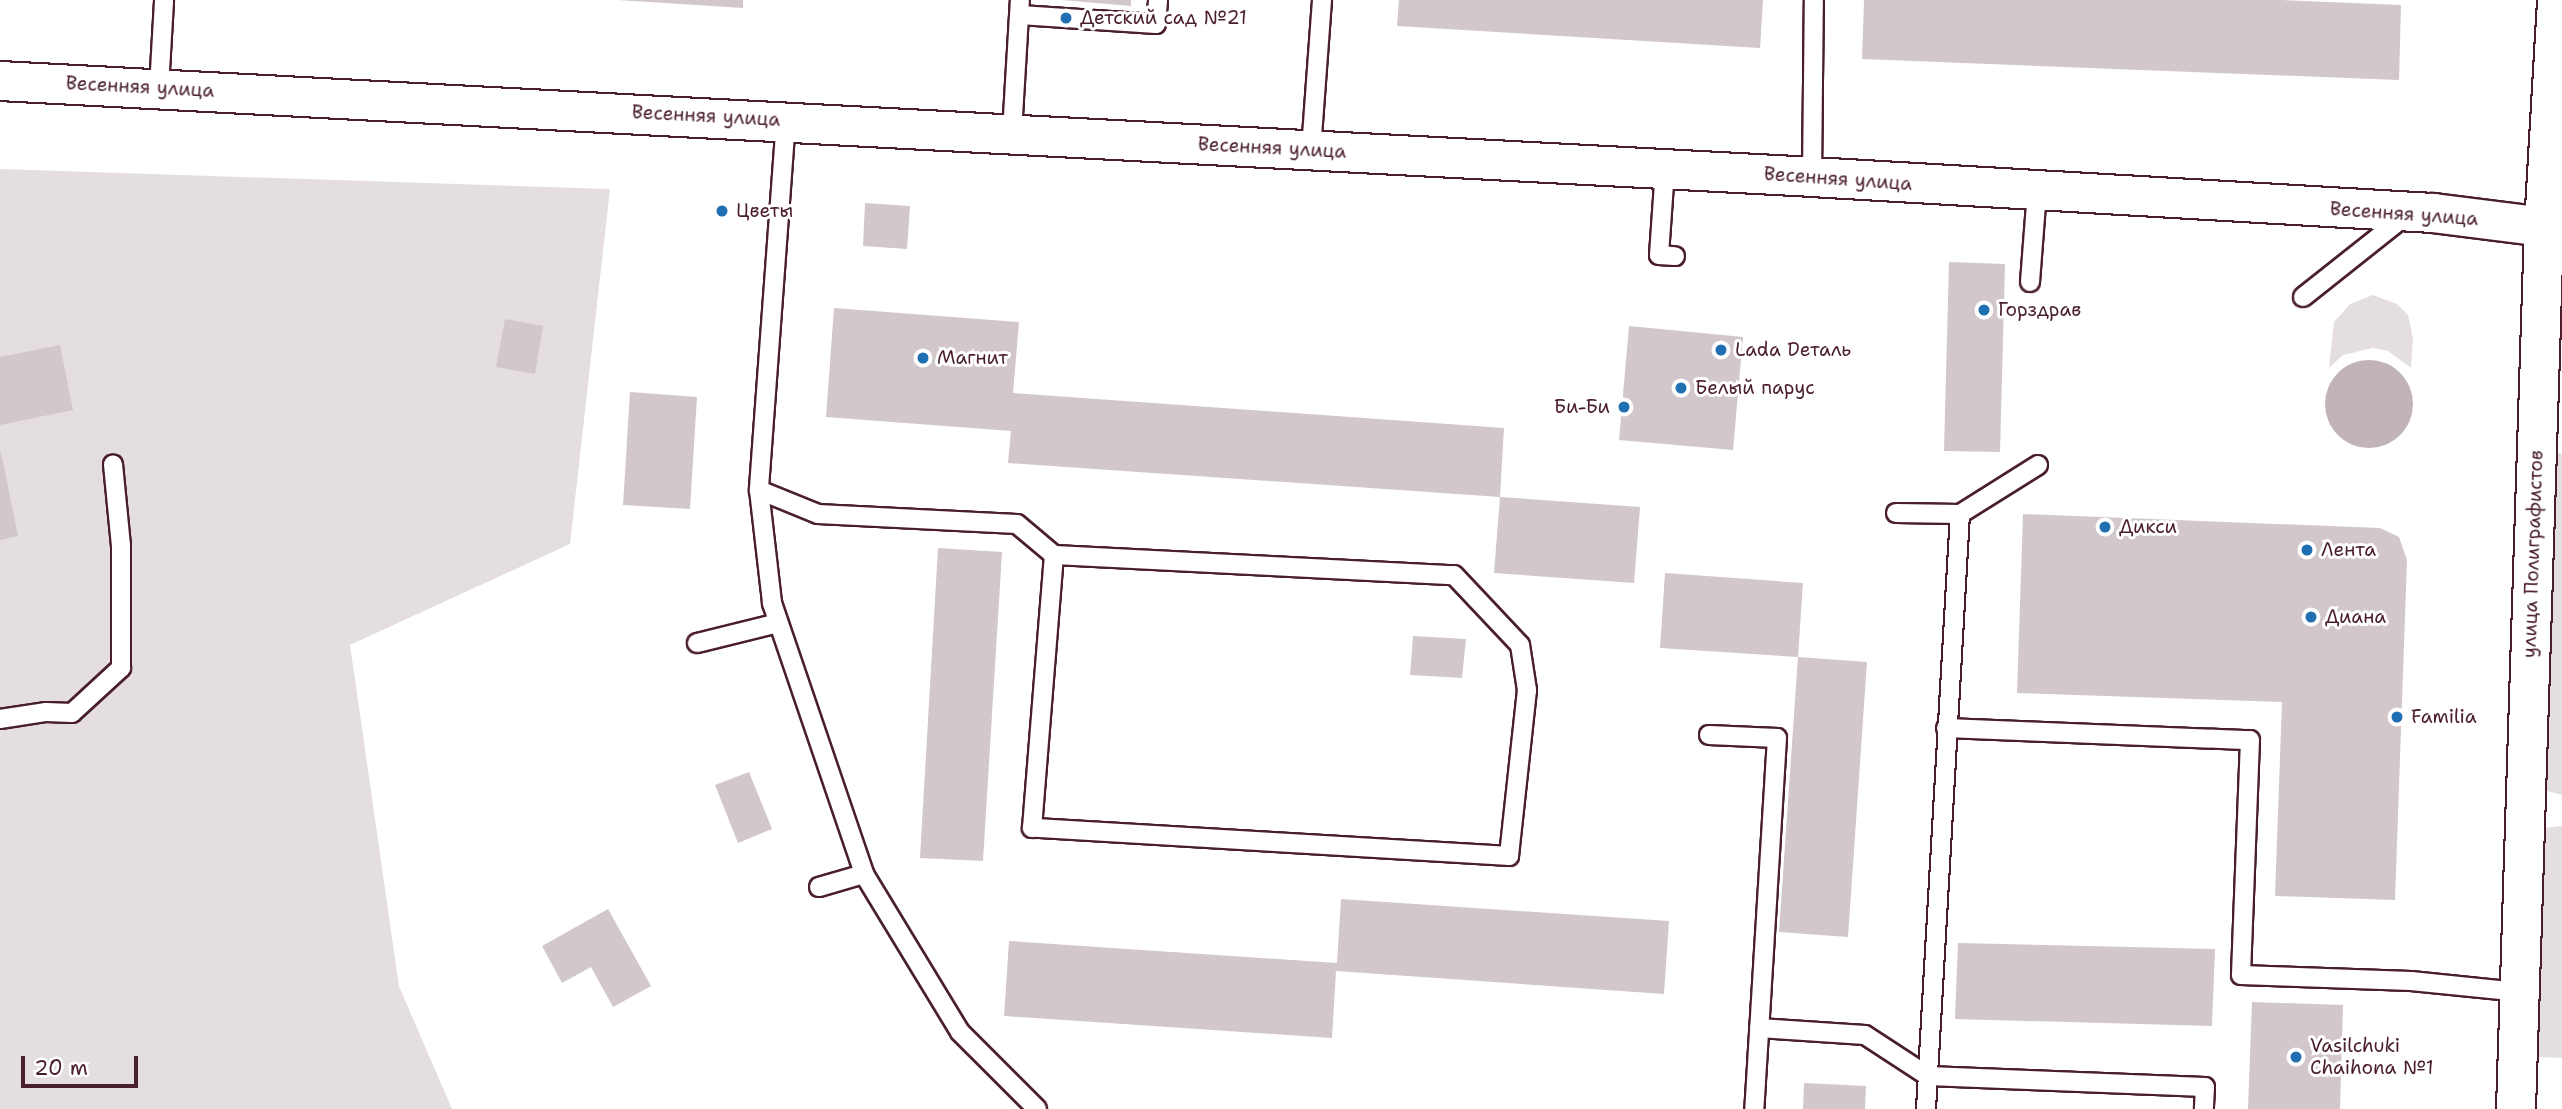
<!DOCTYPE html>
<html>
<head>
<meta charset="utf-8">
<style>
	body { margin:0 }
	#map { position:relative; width:2562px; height:1109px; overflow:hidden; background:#fff; font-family:"Shantell Sans",sans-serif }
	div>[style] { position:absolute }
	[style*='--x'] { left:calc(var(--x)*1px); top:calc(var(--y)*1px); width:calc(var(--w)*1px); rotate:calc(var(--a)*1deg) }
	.green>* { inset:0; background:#e5dee0 }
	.water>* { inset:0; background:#c1b3b6 }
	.round { border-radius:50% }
	.building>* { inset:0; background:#d2c7cb }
	.roads { filter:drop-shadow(2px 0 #4a1f2b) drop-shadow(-2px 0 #4a1f2b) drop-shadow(0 2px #4a1f2b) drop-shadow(0 -2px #4a1f2b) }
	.lane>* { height:18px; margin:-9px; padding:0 9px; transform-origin:9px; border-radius:9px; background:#fff }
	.secondary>* { height:38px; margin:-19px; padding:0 19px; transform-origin:19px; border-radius:19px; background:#fff }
	.dots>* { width:19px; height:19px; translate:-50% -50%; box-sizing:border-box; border:4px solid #fff; border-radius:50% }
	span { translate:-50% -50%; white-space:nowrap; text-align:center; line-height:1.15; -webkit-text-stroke:6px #fff; paint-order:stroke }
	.poi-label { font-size:19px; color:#4a1f2b }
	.left { translate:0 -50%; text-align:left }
	.right { translate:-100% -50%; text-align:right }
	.street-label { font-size:19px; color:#4a1f2b }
	.scale { position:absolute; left:21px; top:1056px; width:117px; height:32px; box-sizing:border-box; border:4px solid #4a1f2b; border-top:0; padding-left:9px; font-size:21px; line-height:24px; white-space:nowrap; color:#4a1f2b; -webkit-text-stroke:5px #fff; paint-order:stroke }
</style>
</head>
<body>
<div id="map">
	<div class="green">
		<div style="clip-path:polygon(0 169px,610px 189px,570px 544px,350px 645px,399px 986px,452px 1109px,0 1109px)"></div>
		<div style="clip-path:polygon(2373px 295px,2397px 304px,2408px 315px,2413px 339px,2411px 368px,2388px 351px,2373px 348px,2343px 355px,2329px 368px,2334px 322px,2350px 304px)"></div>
		<div style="clip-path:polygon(2549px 449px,2562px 454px,2562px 795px,2533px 787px)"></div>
		<div style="clip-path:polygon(2562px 826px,2562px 1058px,2519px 1056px,2543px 828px)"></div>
	</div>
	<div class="water">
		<div class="round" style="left:2325px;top:360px;width:88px;height:88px"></div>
	</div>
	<div class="building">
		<div style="clip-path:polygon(618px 0,743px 0,743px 8px)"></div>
		<div style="clip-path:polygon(1062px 0,1131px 0,1131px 6px)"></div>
		<div style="clip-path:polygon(1399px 0,1763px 0,1760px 48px,1397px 26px)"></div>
		<div style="clip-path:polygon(1864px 0,2282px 0,2401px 5px,2399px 80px,1862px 59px)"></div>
		<div style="clip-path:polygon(865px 203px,910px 206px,907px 249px,863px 246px)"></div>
		<div style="clip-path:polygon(1949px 262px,2005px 264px,2000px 452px,1944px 451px)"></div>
		<div style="clip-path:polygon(834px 308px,1019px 322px,1013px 393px,1504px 428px,1500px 497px,1008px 463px,1011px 431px,826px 417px)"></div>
		<div style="clip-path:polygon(505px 319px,543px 326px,535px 374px,496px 367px)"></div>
		<div style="clip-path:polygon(1629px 326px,1743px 337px,1733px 450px,1619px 440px)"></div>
		<div style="clip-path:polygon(60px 345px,73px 410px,0 425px,0 357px)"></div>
		<div style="clip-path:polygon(630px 392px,697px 397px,690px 509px,623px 505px)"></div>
		<div style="clip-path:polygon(1px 452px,18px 536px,0 540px,0 453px)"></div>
		<div style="clip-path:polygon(1500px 497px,1640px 507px,1634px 583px,1494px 573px)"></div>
		<div style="clip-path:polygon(2023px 514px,2380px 528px,2399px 537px,2407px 560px,2395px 900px,2275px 896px,2282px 702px,2017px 693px)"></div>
		<div style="clip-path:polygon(938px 548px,1002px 552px,983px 861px,920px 858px)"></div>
		<div style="clip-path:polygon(1665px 573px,1803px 583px,1798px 657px,1660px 648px)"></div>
		<div style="clip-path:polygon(1413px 636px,1466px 639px,1462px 678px,1410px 675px)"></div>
		<div style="clip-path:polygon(1798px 657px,1867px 662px,1848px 937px,1779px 932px)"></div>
		<div style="clip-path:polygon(749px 772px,772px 829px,738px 843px,715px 785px)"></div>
		<div style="clip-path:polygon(1341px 899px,1669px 921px,1664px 994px,1336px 971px,1332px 1038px,1004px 1016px,1009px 941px,1337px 963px)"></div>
		<div style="clip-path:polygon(608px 909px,651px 986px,613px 1007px,591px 967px,562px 983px,542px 946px)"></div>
		<div style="clip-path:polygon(1958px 943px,2215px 949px,2212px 1026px,1955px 1019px)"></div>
		<div style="clip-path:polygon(2252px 1002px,2343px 1005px,2340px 1109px,2248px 1109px)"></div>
		<div style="clip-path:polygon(1804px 1083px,1866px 1086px,1865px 1109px,1803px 1109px)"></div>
	</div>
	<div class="roads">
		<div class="lane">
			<div style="--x:1020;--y:15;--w:136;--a:3.8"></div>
			<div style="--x:1156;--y:24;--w:24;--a:-85"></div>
			<div style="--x:159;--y:88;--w:88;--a:-86.7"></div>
			<div style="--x:786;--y:120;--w:371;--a:94.2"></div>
			<div style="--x:759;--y:490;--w:64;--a:22.1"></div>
			<div style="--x:818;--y:514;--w:199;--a:2.9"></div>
			<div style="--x:1017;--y:524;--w:48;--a:40"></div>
			<div style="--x:1054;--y:555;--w:400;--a:2.9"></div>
			<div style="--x:1454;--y:575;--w:96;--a:46.7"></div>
			<div style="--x:1520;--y:645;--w:46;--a:81.2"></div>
			<div style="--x:1527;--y:690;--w:167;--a:96.2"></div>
			<div style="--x:1509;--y:856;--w:478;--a:-176.6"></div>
			<div style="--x:1032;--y:828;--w:274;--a:-85.4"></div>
			<div style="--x:1012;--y:133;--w:133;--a:-86.6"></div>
			<div style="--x:1311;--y:150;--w:150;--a:-85.8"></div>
			<div style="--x:1665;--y:169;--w:86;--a:94"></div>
			<div style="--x:1659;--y:255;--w:16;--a:4"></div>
			<div style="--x:1812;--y:177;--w:177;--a:-89.4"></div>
			<div style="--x:2030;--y:282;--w:91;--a:-85.6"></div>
			<div style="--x:2303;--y:297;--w:129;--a:-38.4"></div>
			<div style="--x:759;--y:490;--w:114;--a:83.4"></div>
			<div style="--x:772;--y:603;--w:286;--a:71.2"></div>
			<div style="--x:864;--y:874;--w:185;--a:58.7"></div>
			<div style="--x:960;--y:1032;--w:109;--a:45"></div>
			<div style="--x:1896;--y:513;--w:64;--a:0.9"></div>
			<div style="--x:1960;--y:514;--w:92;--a:-32.1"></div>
			<div style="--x:697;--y:643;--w:83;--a:-13.9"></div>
			<div style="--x:0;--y:719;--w:47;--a:-8.7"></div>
			<div style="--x:46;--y:712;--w:26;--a:2"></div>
			<div style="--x:72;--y:713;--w:67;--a:-42.6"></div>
			<div style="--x:121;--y:668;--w:122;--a:-90"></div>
			<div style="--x:121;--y:546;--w:82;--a:-95.6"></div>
			<div style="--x:1946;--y:728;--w:304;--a:2.3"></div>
			<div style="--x:2250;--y:740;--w:235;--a:92.2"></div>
			<div style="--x:2241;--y:975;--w:170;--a:2"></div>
			<div style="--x:2411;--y:981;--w:110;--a:5.8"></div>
			<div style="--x:1709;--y:735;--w:68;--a:2.5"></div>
			<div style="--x:1777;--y:738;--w:372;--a:93.5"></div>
			<div style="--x:819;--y:887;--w:47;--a:-16.1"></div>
			<div style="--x:1759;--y:1028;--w:106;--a:3.8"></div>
			<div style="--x:1865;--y:1035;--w:75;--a:33.1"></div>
			<div style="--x:1928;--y:1076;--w:277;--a:2.3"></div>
			<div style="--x:2205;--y:1087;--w:22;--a:93"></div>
			<div style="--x:1926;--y:1109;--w:596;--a:-86.73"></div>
		</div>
		<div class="secondary">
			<div style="--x:0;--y:81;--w:1815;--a:3.03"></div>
			<div style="--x:1812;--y:177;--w:622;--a:3.32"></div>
			<div style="--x:2433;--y:213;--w:112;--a:7.2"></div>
			<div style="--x:2516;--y:1109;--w:882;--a:-88.18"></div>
			<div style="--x:2544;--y:227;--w:227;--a:-86.7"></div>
		</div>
	</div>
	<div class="dots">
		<div style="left:1066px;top:18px;background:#1f6fb2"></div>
		<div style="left:722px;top:211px;background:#1f6fb2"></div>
		<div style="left:1984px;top:310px;background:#1f6fb2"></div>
		<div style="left:1721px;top:350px;background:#1f6fb2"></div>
		<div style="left:923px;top:358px;background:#1f6fb2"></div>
		<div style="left:1681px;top:388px;background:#1f6fb2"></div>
		<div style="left:1624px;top:407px;background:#1f6fb2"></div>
		<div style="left:2105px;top:527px;background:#1f6fb2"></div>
		<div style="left:2307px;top:550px;background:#1f6fb2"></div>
		<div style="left:2311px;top:617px;background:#1f6fb2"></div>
		<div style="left:2397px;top:717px;background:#1f6fb2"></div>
		<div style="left:2296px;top:1057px;background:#1f6fb2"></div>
	</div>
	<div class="poi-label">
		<span class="left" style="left:1080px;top:18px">Детский сад №21</span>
		<span class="left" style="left:736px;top:211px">Цветы</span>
		<span class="left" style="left:1998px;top:310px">Горздрав</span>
		<span class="left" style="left:1735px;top:350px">Lada Dеталь</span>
		<span class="left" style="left:937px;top:358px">Магнит</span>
		<span class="left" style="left:1695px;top:388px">Белый парус</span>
		<span class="right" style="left:1610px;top:407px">Би-Би</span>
		<span class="left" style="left:2119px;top:527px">Дикси</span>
		<span class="left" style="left:2321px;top:550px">Лента</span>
		<span class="left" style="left:2325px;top:617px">Диана</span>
		<span class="left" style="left:2411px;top:717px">Familia</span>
		<span class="left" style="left:2310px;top:1057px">Vasilchuki<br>Chaihona №1</span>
	</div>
	<div class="street-label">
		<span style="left:140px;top:87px;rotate:3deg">Весенняя улица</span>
		<span style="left:706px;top:116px;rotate:3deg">Весенняя улица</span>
		<span style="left:1272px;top:148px;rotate:3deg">Весенняя улица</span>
		<span style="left:1838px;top:179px;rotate:4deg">Весенняя улица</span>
		<span style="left:2404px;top:214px;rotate:4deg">Весенняя улица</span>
		<span style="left:2533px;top:554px;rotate:-88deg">улица Полиграфистов</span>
	</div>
	<div class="scale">20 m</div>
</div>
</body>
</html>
